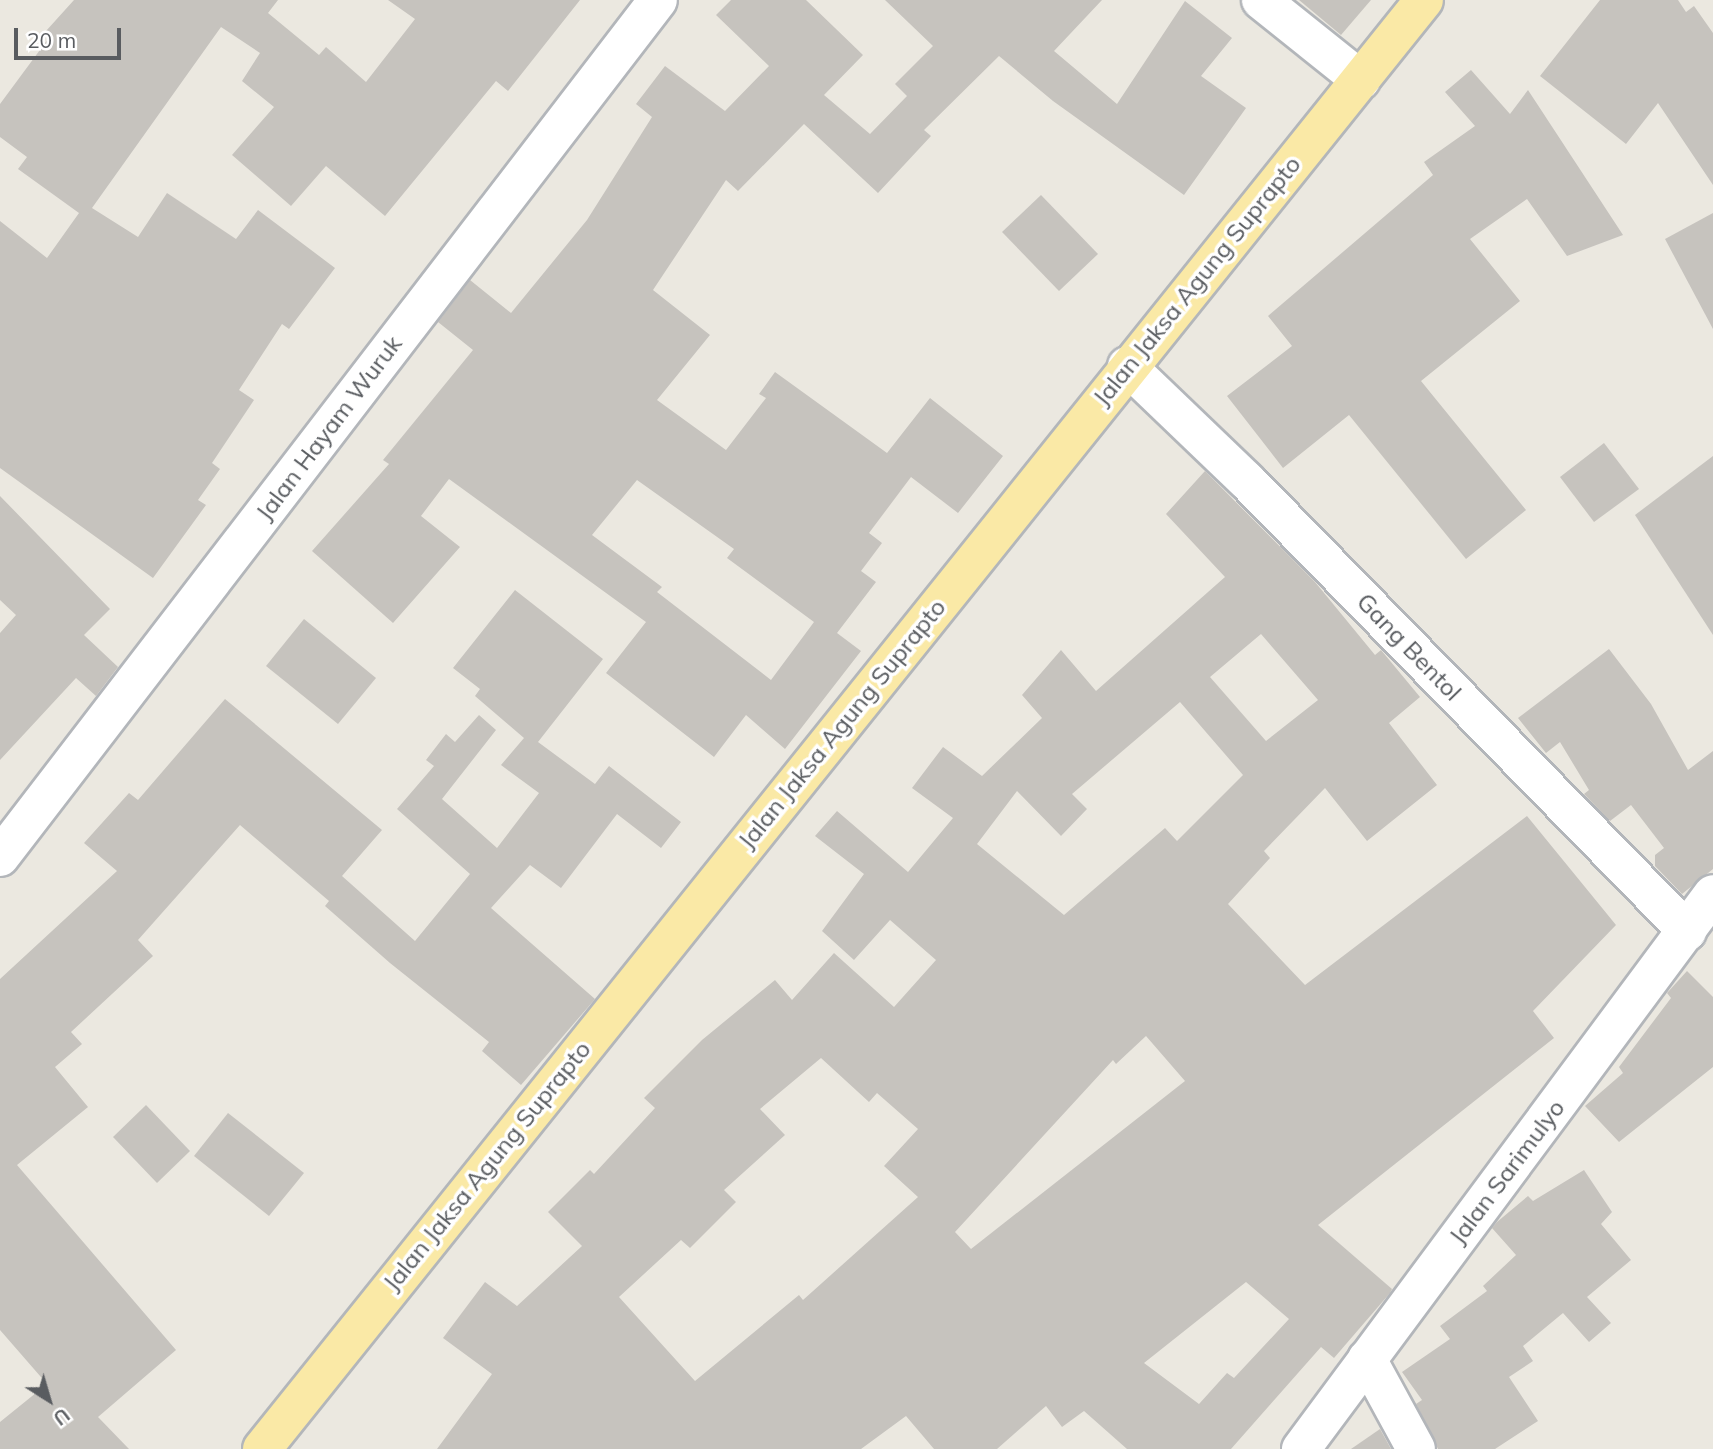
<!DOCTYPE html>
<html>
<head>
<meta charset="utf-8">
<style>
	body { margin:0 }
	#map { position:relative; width:1713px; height:1449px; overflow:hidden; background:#ebe8e0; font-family:Mulish,sans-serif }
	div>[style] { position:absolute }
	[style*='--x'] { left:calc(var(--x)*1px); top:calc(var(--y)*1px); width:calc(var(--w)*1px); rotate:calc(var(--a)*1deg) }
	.building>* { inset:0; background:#c6c3be }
	.roads { filter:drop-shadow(2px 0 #b3b6ba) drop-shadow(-2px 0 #b3b6ba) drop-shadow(0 2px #b3b6ba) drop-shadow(0 -2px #b3b6ba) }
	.street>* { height:38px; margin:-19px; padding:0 19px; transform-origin:19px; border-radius:19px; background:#fff }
	.secondary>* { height:38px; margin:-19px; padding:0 19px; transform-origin:19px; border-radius:19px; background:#fff }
	.primary>* { height:38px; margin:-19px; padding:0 19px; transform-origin:19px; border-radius:19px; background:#fae9a6 }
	span { translate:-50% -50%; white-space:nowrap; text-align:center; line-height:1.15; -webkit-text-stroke:7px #fff; paint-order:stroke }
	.street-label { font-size:24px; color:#595c60 }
	.north { position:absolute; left:14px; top:1365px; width:70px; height:70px; -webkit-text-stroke:5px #fff; paint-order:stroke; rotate:143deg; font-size:19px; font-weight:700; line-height:28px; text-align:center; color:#595c60 }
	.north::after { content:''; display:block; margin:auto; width:24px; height:32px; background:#595c60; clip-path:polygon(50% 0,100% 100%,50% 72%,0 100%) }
	.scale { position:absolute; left:14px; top:28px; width:107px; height:32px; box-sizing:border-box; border:4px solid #595c60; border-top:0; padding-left:9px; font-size:21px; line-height:24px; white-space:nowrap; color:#595c60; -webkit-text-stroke:5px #fff; paint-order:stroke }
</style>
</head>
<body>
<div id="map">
	<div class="building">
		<div style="clip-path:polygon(74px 0,278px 0,268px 13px,319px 55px,326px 47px,366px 82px,415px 19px,388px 0,580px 0,508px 91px,496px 81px,385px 216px,326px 166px,291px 206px,232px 155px,274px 107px,242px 81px,260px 53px,221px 27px,92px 208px,138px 237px,167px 193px,236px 239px,258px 210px,335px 268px,289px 329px,282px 324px,239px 390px,254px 400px,212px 463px,220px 469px,198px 500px,206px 505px,153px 578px,0 468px,0 221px,47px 258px,79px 213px,18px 169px,27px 157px,0 137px,0 104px,51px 35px,46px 31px)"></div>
		<div style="clip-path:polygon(evenodd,731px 0,806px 0,863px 55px,824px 95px,870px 134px,907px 96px,895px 84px,933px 46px,885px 0,1102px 0,1054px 51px,1117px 104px,1185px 1px,1232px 38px,1201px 76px,1246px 108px,1184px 195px,1053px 101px,999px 56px,924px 130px,931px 136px,878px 193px,804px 124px,738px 191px,726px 180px,653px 290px,710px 335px,657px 400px,726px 450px,766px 398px,759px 394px,775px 372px,887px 453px,930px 398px,1003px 456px,958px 513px,911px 477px,869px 533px,882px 543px,861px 571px,876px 582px,837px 633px,861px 651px,785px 749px,746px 715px,714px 757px,606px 673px,646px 622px,449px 479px,421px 516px,460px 547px,393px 623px,312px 551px,389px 464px,383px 460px,473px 350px,438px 322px,470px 280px,511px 313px,587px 220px,652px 117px,636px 104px,665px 66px,725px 111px,769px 66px,716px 15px,731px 0,637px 480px,734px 549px,727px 558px,814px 622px,771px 680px,657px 592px,662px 587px,592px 535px,637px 480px)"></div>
		<div style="clip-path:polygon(1299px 0,1371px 0,1341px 35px)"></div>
		<div style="clip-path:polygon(1600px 0,1678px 0,1686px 12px,1694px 6px,1713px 33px,1713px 185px,1658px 103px,1626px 144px,1540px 76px)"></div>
		<div style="clip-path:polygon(1471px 70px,1510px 114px,1528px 90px,1623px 235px,1567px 256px,1527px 199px,1470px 239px,1520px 301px,1421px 381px,1526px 510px,1466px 559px,1349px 415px,1283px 468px,1227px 396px,1292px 346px,1268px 316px,1433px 175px,1424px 162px,1475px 126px,1445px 92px)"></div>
		<div style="clip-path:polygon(1041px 195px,1098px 254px,1059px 291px,1002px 232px)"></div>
		<div style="clip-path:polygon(1713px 213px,1713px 329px,1665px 239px)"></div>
		<div style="clip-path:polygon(1604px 443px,1639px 489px,1594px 522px,1560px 477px)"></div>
		<div style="clip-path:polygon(1713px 456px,1713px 635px,1635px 515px)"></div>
		<div style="clip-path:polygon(evenodd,1205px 471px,1315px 582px,1375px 655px,1381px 650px,1420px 697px,1389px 723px,1437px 785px,1367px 841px,1325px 788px,1264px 851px,1270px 858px,1228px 904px,1305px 985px,1527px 816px,1616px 925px,1533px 1011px,1554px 1038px,1318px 1225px,1392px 1289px,1390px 1293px,1334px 1358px,1321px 1347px,1231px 1449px,1127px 1449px,1084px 1411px,1062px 1427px,1046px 1406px,997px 1449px,934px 1449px,906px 1416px,861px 1449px,437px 1449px,492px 1374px,443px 1338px,485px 1282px,517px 1306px,582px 1246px,548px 1212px,590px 1170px,594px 1174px,655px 1108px,644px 1098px,702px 1040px,775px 980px,792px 1000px,834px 953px,894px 1007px,936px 960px,890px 920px,854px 960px,822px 931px,864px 874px,815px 836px,837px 811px,908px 872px,953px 818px,912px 788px,943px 747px,982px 776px,1042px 718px,1022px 695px,1061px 650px,1096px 691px,1225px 577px,1166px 514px,1205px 471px,1261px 634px,1318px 700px,1266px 741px,1210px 677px,1261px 634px,1205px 471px,1180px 702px,1243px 775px,1177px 841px,1165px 828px,1064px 915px,977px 844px,1017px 791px,1061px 836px,1087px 809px,1072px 794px,1180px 702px,1205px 471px,1146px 1036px,1185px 1081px,971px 1249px,955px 1232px,1113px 1060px,1116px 1064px,1146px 1036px,1205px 471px,821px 1058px,869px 1102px,877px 1093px,918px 1129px,884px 1166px,918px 1197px,803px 1300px,799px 1295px,695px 1381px,619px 1297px,681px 1240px,690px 1248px,736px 1202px,724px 1190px,785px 1135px,760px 1109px,821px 1058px,1205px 471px,1246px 1282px,1289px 1319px,1234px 1378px,1227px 1373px,1199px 1404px,1144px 1363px,1246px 1282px)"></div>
		<div style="clip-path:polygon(0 496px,110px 609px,84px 635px,118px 667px,96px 696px,76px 678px,0 760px,0 633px,16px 615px,0 600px)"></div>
		<div style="clip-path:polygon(515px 590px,603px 659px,538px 742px,595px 784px,609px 766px,681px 822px,661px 848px,617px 814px,561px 888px,530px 865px,491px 908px,595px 999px,521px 1085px,482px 1051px,489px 1042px,390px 963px,325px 906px,329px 901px,240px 825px,138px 940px,153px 956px,71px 1032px,82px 1044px,55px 1067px,88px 1107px,17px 1165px,176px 1350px,98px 1417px,129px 1449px,0 1449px,0 1422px,47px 1384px,0 1330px,0 979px,117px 871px,84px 843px,129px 793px,138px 800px,225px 699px,382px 830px,342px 876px,415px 941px,470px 874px,397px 809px,434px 766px,426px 760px,446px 734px,455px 742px,479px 715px,496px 730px,442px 799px,497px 848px,539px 793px,501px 765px,524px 738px,475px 696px,480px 689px,453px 668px)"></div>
		<div style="clip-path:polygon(304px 619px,376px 678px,338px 724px,266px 666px)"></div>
		<div style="clip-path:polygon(1609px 649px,1651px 704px,1688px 770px,1713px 751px,1713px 869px,1682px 894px,1655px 866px,1655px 855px,1664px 848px,1631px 805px,1610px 821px,1584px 794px,1589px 790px,1560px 742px,1546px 753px,1518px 718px)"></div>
		<div style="clip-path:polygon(1687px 971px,1713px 997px,1713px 1067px,1619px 1142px,1585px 1106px,1623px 1073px,1619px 1067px,1671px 998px,1667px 993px)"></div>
		<div style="clip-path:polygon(146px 1105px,190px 1151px,157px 1183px,113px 1137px)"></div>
		<div style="clip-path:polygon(228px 1113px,304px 1173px,269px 1216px,194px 1156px)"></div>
		<div style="clip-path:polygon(1584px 1170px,1612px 1212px,1601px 1224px,1631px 1260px,1587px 1297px,1611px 1323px,1589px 1342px,1563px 1313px,1523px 1346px,1533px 1361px,1509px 1377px,1538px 1421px,1495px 1449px,1438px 1449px,1416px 1404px,1422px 1400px,1402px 1372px,1450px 1339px,1440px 1326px,1487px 1291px,1483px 1286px,1516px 1255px,1492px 1228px,1497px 1222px,1528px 1196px,1533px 1201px)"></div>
		<div style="clip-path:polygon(1380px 1429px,1391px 1449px,1351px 1449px)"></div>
	</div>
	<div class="roads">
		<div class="street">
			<div style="--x:1261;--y:0;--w:128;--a:38.7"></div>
			<div style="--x:1127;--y:366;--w:165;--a:43.8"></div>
			<div style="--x:1246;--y:480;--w:631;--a:45.64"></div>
			<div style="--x:1367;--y:1359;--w:102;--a:61.4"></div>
			<div style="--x:1301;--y:1449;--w:691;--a:-53.41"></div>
		</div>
		<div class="secondary">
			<div style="--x:0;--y:857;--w:1080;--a:-52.48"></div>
		</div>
		<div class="primary">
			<div style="--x:262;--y:1449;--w:1857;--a:-51.27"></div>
		</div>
	</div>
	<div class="street-label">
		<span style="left:1197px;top:281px;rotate:-51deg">Jalan Jaksa Agung Suprapto</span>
		<span style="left:329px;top:428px;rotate:-53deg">Jalan Hayam Wuruk</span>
		<span style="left:1409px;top:647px;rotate:46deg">Gang Bentol</span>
		<span style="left:842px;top:724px;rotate:-51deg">Jalan Jaksa Agung Suprapto</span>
		<span style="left:487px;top:1166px;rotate:-51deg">Jalan Jaksa Agung Suprapto</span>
		<span style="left:1507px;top:1172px;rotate:-53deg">Jalan Sarimulyo</span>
	</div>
	<div class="north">U</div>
	<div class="scale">20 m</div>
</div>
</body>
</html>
